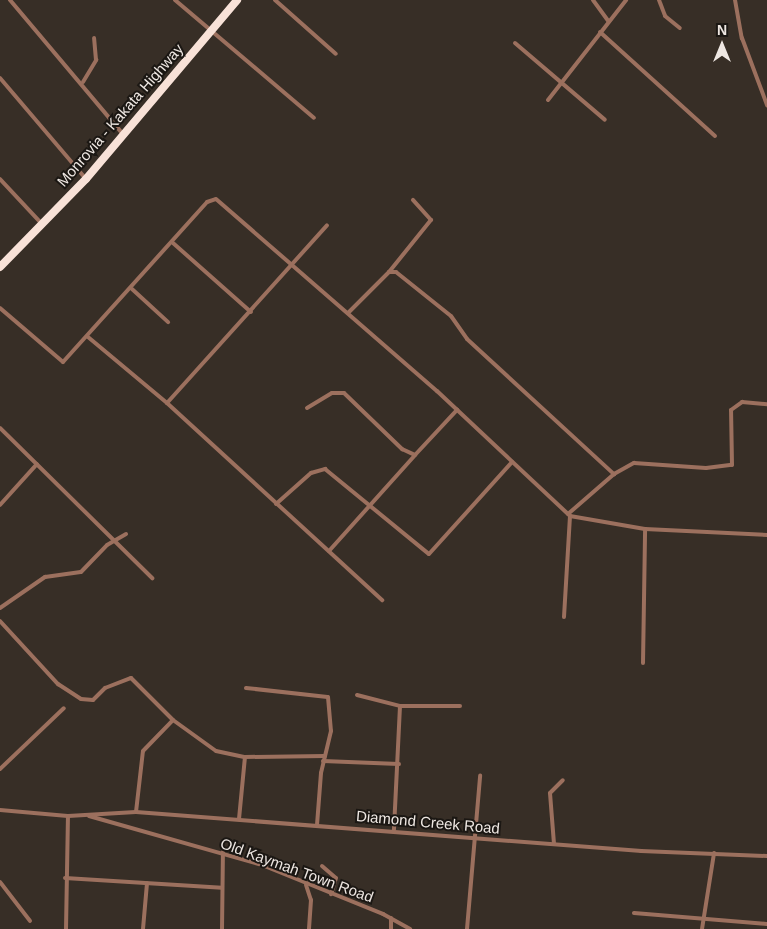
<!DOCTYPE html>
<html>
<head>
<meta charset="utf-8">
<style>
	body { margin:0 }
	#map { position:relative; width:767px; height:929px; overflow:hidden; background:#372e26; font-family:Helvetica,sans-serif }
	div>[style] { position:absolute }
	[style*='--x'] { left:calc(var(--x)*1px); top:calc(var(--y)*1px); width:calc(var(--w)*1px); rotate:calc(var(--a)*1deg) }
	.street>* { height:4px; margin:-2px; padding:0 2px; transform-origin:2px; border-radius:2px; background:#9c705e }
	.highway>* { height:8px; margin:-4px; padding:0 4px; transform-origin:4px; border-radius:4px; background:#f8e2d8 }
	span { translate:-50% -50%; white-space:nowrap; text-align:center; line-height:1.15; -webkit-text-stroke:4px #1b1713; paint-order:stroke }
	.street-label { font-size:15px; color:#eee7e2 }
	.north { position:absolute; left:697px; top:20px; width:50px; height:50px; -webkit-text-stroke:4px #1b1713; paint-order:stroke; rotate:0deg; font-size:14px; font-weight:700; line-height:20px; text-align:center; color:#eee7e2 }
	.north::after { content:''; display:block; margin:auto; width:18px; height:22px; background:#eee7e2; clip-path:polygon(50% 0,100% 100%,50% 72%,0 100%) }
</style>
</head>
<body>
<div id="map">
	<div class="street">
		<div style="--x:10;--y:0;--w:175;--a:49.9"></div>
		<div style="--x:175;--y:0;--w:182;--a:40.3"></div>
		<div style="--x:275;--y:0;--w:81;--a:41.5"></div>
		<div style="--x:593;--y:0;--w:26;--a:54"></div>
		<div style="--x:659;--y:0;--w:17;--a:69"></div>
		<div style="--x:665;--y:16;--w:19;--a:39"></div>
		<div style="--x:735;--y:0;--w:39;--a:80"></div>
		<div style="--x:742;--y:38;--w:72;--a:69.5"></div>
		<div style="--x:600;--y:32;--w:155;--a:42.1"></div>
		<div style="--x:515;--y:43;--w:118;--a:40.5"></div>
		<div style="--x:0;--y:78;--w:133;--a:49.6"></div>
		<div style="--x:83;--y:82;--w:26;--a:-59"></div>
		<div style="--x:96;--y:60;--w:22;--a:-95"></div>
		<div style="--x:548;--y:100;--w:127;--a:-52"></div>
		<div style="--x:0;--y:179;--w:60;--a:47"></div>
		<div style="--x:173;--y:243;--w:104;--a:41.5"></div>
		<div style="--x:389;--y:272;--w:67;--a:-51.1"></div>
		<div style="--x:431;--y:220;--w:27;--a:-132"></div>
		<div style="--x:132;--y:289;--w:49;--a:42.5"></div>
		<div style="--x:0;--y:308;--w:83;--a:40.6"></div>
		<div style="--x:63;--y:362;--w:215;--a:-48"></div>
		<div style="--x:207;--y:202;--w:9;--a:-18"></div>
		<div style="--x:216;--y:199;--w:293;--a:41"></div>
		<div style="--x:437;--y:391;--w:183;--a:43.2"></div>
		<div style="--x:570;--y:516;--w:76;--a:9.8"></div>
		<div style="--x:645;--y:529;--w:122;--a:2.8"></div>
		<div style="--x:348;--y:313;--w:58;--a:-45"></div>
		<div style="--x:389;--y:272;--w:7;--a:0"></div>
		<div style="--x:396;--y:272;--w:70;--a:38.7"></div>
		<div style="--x:451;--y:316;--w:28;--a:55"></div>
		<div style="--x:467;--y:339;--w:200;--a:42.6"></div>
		<div style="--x:88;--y:337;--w:103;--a:39.9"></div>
		<div style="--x:167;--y:403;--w:292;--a:42.5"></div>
		<div style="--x:167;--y:403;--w:239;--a:-48"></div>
		<div style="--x:307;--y:408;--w:29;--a:-31"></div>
		<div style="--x:332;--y:393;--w:12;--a:0"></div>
		<div style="--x:344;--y:393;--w:81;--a:44"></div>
		<div style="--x:402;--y:449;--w:14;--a:25"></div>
		<div style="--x:415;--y:455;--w:62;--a:-47"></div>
		<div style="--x:0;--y:428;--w:214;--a:44.6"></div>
		<div style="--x:276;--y:504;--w:47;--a:-41.5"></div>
		<div style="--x:311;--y:473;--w:15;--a:-16"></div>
		<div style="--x:325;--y:469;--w:134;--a:39.3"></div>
		<div style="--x:429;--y:554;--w:124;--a:-47.9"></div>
		<div style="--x:0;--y:505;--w:55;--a:-47.9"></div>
		<div style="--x:568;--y:514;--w:61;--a:-41"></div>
		<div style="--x:614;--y:474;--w:23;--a:-29"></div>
		<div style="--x:634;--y:463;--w:72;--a:4"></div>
		<div style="--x:706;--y:468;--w:26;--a:-7"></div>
		<div style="--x:732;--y:465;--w:55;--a:-91"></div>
		<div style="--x:731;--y:410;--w:14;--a:-36"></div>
		<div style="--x:742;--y:402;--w:25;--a:5"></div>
		<div style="--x:329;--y:551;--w:129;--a:-48.1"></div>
		<div style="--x:0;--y:608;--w:55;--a:-34.6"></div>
		<div style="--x:45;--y:577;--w:36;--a:-8"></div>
		<div style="--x:81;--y:572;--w:37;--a:-46"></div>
		<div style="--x:107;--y:545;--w:22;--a:-30"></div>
		<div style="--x:564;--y:617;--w:101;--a:-86.6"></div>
		<div style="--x:0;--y:621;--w:86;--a:47.4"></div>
		<div style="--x:58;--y:684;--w:27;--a:33"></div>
		<div style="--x:81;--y:699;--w:12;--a:5"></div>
		<div style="--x:93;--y:700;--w:17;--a:-45"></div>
		<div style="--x:105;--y:688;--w:28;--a:-21"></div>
		<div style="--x:131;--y:678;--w:59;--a:45"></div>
		<div style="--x:173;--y:720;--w:53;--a:35.8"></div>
		<div style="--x:216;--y:751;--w:30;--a:12"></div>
		<div style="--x:245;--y:757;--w:80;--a:-0.7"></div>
		<div style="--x:643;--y:663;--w:134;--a:-89.1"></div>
		<div style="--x:246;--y:688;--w:82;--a:6.3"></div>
		<div style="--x:328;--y:697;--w:34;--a:85"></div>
		<div style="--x:331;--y:731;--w:43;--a:103.4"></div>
		<div style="--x:321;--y:773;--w:52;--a:94.4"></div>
		<div style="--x:357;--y:695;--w:44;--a:14.3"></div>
		<div style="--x:400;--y:706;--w:124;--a:92.8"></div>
		<div style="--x:400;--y:706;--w:60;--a:0"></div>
		<div style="--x:323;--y:761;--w:76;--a:2.3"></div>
		<div style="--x:0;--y:769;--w:88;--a:-43.6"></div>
		<div style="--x:0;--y:810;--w:68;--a:5"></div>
		<div style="--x:68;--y:816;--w:68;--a:-3.4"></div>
		<div style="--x:136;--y:812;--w:507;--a:4.42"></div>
		<div style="--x:641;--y:851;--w:126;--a:2.3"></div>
		<div style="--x:136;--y:812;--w:61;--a:-83.5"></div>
		<div style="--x:143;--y:751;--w:43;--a:-45.9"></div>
		<div style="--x:89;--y:816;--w:180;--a:15.8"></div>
		<div style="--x:262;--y:865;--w:131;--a:22"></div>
		<div style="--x:383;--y:914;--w:31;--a:29"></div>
		<div style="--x:239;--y:819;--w:62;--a:-84.5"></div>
		<div style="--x:554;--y:844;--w:51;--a:-94.5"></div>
		<div style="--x:550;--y:793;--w:18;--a:-45"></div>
		<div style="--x:322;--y:866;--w:18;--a:41"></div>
		<div style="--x:336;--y:878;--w:17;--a:107"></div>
		<div style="--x:65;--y:878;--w:157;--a:3.6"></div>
		<div style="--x:0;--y:882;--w:49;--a:52.4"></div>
		<div style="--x:306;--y:885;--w:16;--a:72"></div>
		<div style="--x:311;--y:900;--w:29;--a:94"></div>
		<div style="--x:634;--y:913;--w:133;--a:4.7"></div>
		<div style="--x:66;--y:929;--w:113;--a:-89"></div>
		<div style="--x:143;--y:929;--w:46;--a:-85"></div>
		<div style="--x:222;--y:929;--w:77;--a:-89.3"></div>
		<div style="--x:391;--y:929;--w:11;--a:-90"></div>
		<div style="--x:467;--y:929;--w:154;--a:-85.1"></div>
		<div style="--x:702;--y:929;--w:77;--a:-81"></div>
	</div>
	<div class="highway">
		<div style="--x:0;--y:267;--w:123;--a:-45.7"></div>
		<div style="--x:86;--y:179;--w:234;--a:-49.8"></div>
	</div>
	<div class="street-label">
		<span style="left:120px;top:115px;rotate:-49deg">Monrovia - Kakata Highway</span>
		<span style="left:428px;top:822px;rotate:5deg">Diamond Creek Road</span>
		<span style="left:297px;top:870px;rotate:20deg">Old Kaymah Town Road</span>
	</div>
	<div class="north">N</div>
</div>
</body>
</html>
